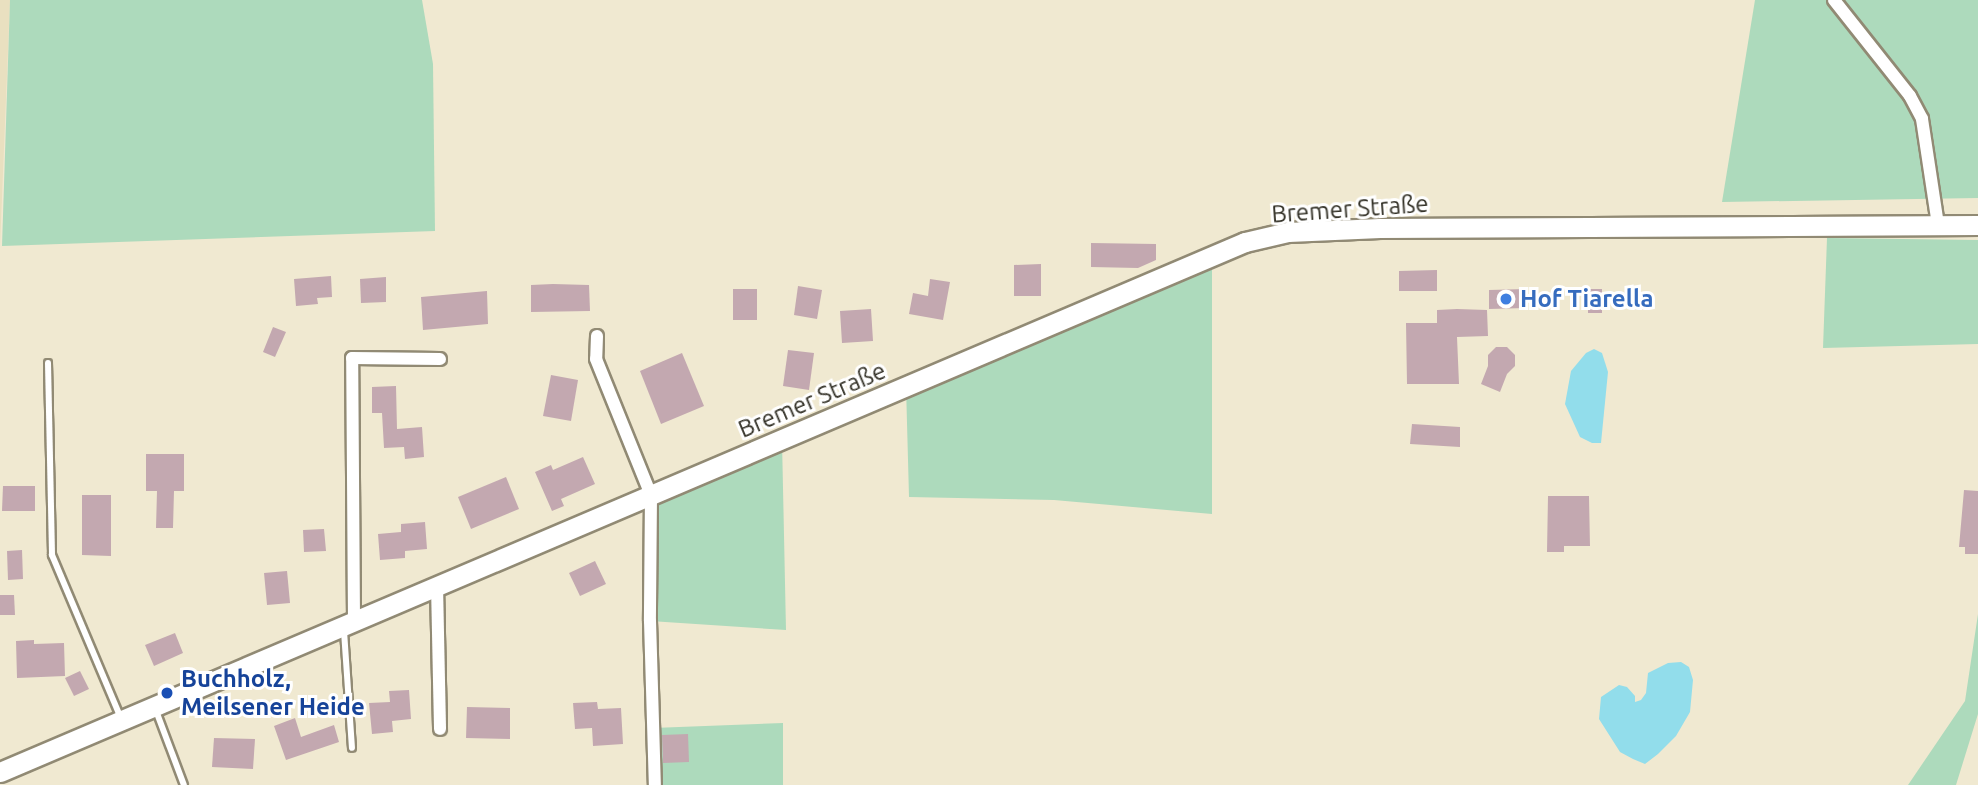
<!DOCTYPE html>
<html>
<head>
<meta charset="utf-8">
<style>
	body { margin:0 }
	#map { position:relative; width:1978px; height:785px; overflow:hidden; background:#f0e9d1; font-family:Ubuntu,sans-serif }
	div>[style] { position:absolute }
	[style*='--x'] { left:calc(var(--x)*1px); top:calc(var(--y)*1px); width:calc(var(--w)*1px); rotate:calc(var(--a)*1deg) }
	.built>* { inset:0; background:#e9e0c0 }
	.green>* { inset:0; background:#addabc }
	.water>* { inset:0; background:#92ddeb }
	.building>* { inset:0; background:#c3a8b0 }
	.roads { filter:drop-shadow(2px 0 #918a74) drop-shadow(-2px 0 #918a74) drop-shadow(0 2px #918a74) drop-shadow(0 -2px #918a74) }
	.lane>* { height:6px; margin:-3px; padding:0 3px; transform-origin:3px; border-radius:3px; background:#fff }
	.street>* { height:12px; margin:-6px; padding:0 6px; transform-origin:6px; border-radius:6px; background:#fff }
	.secondary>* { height:19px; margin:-9.5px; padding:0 9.5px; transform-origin:9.5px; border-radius:9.5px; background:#fff }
	.dots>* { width:19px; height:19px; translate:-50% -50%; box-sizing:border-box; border:4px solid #fff; border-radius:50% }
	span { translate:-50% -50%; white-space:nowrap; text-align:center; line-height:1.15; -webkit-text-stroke:6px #fff; paint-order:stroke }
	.street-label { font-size:24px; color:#323026 }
	.shop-label { font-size:24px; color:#366cbe; font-weight:700 }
	.left { translate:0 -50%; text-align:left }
	.transit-label { font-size:24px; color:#164399; font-weight:700 }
</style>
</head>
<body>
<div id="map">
	<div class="built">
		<div style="clip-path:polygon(0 0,10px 0,0 246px)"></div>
	</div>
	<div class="green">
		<div style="clip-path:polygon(10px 0,422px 0,433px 64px,435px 231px,2px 246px)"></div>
		<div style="clip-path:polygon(1755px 0,1978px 0,1978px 198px,1722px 202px)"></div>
		<div style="clip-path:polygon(1827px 238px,1978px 240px,1978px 344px,1823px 348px)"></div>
		<div style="clip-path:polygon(1212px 257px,1212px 514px,1054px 500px,909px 497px,906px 386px)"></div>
		<div style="clip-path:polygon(782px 440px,786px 630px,650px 621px,651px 495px)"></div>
		<div style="clip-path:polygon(1978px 614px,1978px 714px,1956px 785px,1908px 785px,1965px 701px)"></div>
		<div style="clip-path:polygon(783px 723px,783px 785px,655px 785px,653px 728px)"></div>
	</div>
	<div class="water">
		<div style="clip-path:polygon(1594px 349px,1602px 353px,1608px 372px,1601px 443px,1592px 443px,1580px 437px,1565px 404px,1571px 371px,1586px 353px)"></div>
		<div style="clip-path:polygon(1681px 662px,1689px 667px,1693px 680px,1690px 712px,1676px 736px,1658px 754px,1645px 764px,1633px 759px,1620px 752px,1599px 719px,1601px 697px,1619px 685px,1627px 687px,1635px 696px,1635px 702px,1641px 700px,1646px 693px,1648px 673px,1668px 663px)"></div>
	</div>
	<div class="building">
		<div style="clip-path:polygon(1091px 243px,1156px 244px,1156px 260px,1138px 268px,1091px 267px)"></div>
		<div style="clip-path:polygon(1041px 264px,1041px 296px,1014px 296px,1014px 265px)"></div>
		<div style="clip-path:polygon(1437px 270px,1437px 291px,1399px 291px,1399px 271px)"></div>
		<div style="clip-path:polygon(331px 276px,332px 297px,317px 298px,318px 304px,296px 306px,294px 279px)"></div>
		<div style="clip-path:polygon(386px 277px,386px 302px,361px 303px,360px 279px)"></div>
		<div style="clip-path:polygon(930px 279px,950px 282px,943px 320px,909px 314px,913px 293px,928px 296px)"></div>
		<div style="clip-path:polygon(553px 284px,589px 285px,590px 311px,531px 312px,531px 285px)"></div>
		<div style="clip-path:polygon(798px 286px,822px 290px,817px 319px,794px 315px)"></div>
		<div style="clip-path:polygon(733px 289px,757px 289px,757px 320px,733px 320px)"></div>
		<div style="clip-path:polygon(1526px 289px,1526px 308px,1489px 309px,1489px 290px)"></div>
		<div style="clip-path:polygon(1588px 289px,1602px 289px,1602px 313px,1588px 313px)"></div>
		<div style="clip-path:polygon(487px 291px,488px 324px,423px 330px,421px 297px)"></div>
		<div style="clip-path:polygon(871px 309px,873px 341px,842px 343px,840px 311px)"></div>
		<div style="clip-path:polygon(1457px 309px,1487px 310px,1488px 336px,1457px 337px,1459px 384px,1407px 384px,1406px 323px,1437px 323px,1437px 310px)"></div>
		<div style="clip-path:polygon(273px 327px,286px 332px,275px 357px,263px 352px)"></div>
		<div style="clip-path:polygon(1496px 347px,1507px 347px,1515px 355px,1515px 366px,1507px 374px,1500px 392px,1481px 384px,1488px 366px,1488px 355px)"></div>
		<div style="clip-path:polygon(788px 350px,814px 353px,809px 390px,783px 386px)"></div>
		<div style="clip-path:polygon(682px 353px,704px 406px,661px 424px,640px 371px)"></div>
		<div style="clip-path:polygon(551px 375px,578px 380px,571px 421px,543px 416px)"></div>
		<div style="clip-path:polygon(396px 386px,397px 429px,422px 427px,424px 457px,405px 459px,404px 447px,384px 448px,382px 413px,372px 413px,372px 387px)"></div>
		<div style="clip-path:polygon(1412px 424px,1460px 427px,1460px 447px,1410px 444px)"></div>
		<div style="clip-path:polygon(146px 454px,184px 454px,184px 491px,174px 491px,173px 528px,156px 528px,157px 491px,146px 491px)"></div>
		<div style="clip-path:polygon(583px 457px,595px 484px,561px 499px,564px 506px,552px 511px,535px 472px,551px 465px,553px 470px)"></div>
		<div style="clip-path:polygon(506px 477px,519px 509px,471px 529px,458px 497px)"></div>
		<div style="clip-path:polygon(3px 486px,35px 486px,35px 511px,2px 511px)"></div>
		<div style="clip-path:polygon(1964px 490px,1978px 491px,1978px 554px,1965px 554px,1965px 547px,1959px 547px)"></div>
		<div style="clip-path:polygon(82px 495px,111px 495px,111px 556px,82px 555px)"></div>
		<div style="clip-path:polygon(1548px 496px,1589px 496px,1590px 546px,1564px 546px,1564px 552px,1547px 552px)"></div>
		<div style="clip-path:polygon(425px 522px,427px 549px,405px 551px,405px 558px,380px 560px,378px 534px,401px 532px,401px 524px)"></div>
		<div style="clip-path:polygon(324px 529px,326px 551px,304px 552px,303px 530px)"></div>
		<div style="clip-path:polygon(22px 550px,23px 579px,8px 580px,7px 551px)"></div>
		<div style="clip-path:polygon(595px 561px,606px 584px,580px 596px,569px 573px)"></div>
		<div style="clip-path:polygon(287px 571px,290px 603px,267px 605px,264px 573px)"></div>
		<div style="clip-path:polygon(0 595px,14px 595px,15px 615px,0 615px)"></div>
		<div style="clip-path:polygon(175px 633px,183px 653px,154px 666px,145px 645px)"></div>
		<div style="clip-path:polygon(34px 640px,34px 644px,64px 643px,65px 676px,17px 678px,16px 641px)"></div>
		<div style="clip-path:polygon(80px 671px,89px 689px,74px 696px,65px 678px)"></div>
		<div style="clip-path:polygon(409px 690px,411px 719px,392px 721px,393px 732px,372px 734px,369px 703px,390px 702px,389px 691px)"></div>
		<div style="clip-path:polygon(597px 702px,598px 709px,621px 708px,623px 744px,593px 746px,592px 728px,575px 729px,573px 703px)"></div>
		<div style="clip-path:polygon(467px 707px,510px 708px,510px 739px,466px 738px)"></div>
		<div style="clip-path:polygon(295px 718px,301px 737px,334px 725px,339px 742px,286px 760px,274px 726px)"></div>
		<div style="clip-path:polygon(688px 734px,689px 762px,663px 763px,662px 735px)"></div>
		<div style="clip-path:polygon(214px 738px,255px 739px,253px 769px,212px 767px)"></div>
	</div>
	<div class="roads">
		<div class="lane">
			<div style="--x:48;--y:363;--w:192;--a:88.8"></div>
			<div style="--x:52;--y:555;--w:177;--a:67.1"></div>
			<div style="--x:344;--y:631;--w:117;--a:86.1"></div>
			<div style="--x:155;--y:708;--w:82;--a:69.4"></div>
		</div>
		<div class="street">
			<div style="--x:1834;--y:0;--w:122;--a:51.6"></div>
			<div style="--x:1910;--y:96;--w:26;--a:62"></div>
			<div style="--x:1922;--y:119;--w:107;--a:81.4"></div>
			<div style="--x:597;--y:336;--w:23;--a:92"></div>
			<div style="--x:596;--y:359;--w:147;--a:68"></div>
			<div style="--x:651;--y:495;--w:126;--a:90.5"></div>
			<div style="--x:650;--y:621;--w:164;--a:88.3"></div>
			<div style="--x:437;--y:585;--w:144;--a:88.8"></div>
			<div style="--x:354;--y:620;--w:262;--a:-90.4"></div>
			<div style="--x:352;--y:358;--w:88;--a:0.7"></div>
		</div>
		<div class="secondary">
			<div style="--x:0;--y:772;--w:1353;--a:-23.06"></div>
			<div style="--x:1245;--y:242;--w:44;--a:-13.1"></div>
			<div style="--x:1288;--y:232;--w:92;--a:-2.5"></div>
			<div style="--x:1380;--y:228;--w:598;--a:-0.29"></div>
		</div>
	</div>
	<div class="dots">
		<div style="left:1506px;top:299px;background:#3f7fe0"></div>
		<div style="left:167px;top:693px;background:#1a4fb4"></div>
	</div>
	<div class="street-label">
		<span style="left:1350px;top:209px;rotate:-4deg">Bremer Straße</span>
		<span style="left:812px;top:400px;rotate:-23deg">Bremer Straße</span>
	</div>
	<div class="shop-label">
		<span class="left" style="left:1520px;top:299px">Hof Tiarella</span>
	</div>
	<div class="transit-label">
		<span class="left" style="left:181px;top:693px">Buchholz,<br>Meilsener Heide</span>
	</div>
</div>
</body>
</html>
